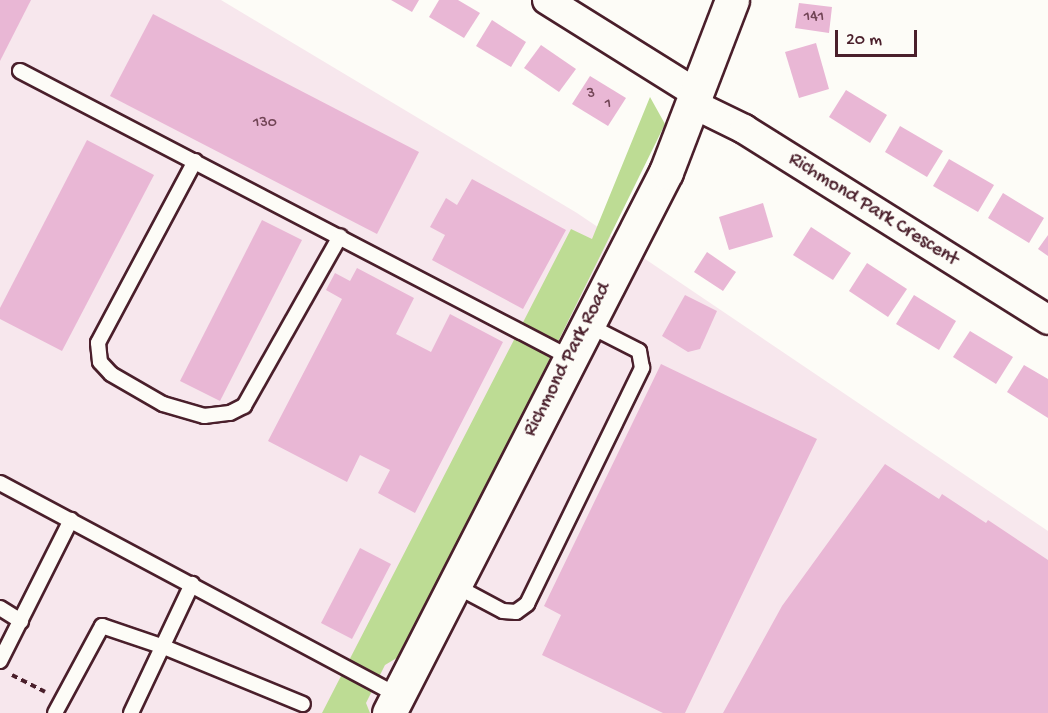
<!DOCTYPE html>
<html>
<head>
<meta charset="utf-8">
<style>
	body { margin:0 }
	#map { position:relative; width:1048px; height:713px; overflow:hidden; background:#fdfcf7; font-family:"Gochi Hand",sans-serif }
	div>[style] { position:absolute }
	[style*='--x'] { left:calc(var(--x)*1px); top:calc(var(--y)*1px); width:calc(var(--w)*1px); rotate:calc(var(--a)*1deg) }
	.built>* { inset:0; background:#f7e7ed }
	.green>* { inset:0; background:#bddc94 }
	.building>* { inset:0; background:#e9b7d5 }
	.path>* { height:4px; margin-top:-2px; transform-origin:0; background:repeating-linear-gradient(90deg,#4a1f2b 0 6px,transparent 0 10.5px) }
	.roads { filter:drop-shadow(2px 0 #4a1f2b) drop-shadow(-2px 0 #4a1f2b) drop-shadow(0 2px #4a1f2b) drop-shadow(0 -2px #4a1f2b) }
	.service>* { height:14px; margin:-7px; padding:0 7px; transform-origin:7px; border-radius:7px; background:#fdfcf7 }
	.minor>* { height:28px; margin:-14px; padding:0 14px; transform-origin:14px; border-radius:14px; background:#fdfcf7 }
	.tertiary>* { height:33px; margin:-16.5px; padding:0 16.5px; transform-origin:16.5px; border-radius:16.5px; background:#fdfcf7 }
	span { translate:-50% -50%; white-space:nowrap; text-align:center; line-height:1.15; -webkit-text-stroke:4.5px #fdfcf7; paint-order:stroke }
	.number-label { font-size:16px; color:#724556 }
	.number-label span { -webkit-text-stroke-width:0 }
	.street-label { font-size:20px; color:#4a1f2b }
	.scale { position:absolute; left:835px; top:30px; width:82px; height:27px; box-sizing:border-box; border:3px solid #4a1f2b; border-top:0; padding-left:8px; font-size:18px; line-height:21px; white-space:nowrap; color:#4a1f2b; -webkit-text-stroke:4px #fdfcf7; paint-order:stroke }
</style>
</head>
<body>
<div id="map">
	<div class="built">
		<div style="clip-path:polygon(0 0,221px 0,577px 213px,1048px 531px,1048px 713px,0 713px)"></div>
	</div>
	<div class="green">
		<div style="clip-path:polygon(650px 97px,665px 124px,405px 653px,385px 665px,366px 703px,370px 713px,322px 713px,571px 229px,592px 239px)"></div>
	</div>
	<div class="building">
		<div style="clip-path:polygon(0 0,31px 0,0 61px)"></div>
		<div style="clip-path:polygon(391px 0,419px 0,412px 12px)"></div>
		<div style="clip-path:polygon(439px 0,458px 0,480px 13px,464px 38px,429px 17px)"></div>
		<div style="clip-path:polygon(799px 3px,832px 7px,829px 33px,795px 28px)"></div>
		<div style="clip-path:polygon(153px 14px,419px 152px,377px 234px,110px 96px)"></div>
		<div style="clip-path:polygon(492px 20px,526px 42px,511px 67px,476px 46px)"></div>
		<div style="clip-path:polygon(816px 43px,829px 89px,799px 98px,785px 52px)"></div>
		<div style="clip-path:polygon(541px 45px,576px 69px,559px 92px,524px 68px)"></div>
		<div style="clip-path:polygon(590px 76px,626px 98px,608px 126px,572px 104px)"></div>
		<div style="clip-path:polygon(846px 90px,887px 115px,870px 143px,829px 117px)"></div>
		<div style="clip-path:polygon(900px 126px,943px 151px,927px 177px,885px 152px)"></div>
		<div style="clip-path:polygon(87px 140px,154px 175px,62px 351px,0 319px,0 308px)"></div>
		<div style="clip-path:polygon(949px 159px,994px 185px,978px 212px,933px 186px)"></div>
		<div style="clip-path:polygon(472px 179px,566px 230px,523px 309px,432px 260px,445px 235px,430px 227px,446px 198px,457px 205px)"></div>
		<div style="clip-path:polygon(1003px 193px,1044px 218px,1029px 243px,988px 218px)"></div>
		<div style="clip-path:polygon(763px 203px,773px 237px,729px 250px,719px 217px)"></div>
		<div style="clip-path:polygon(262px 220px,302px 240px,220px 401px,180px 381px)"></div>
		<div style="clip-path:polygon(811px 227px,851px 253px,833px 280px,793px 255px)"></div>
		<div style="clip-path:polygon(1048px 235px,1048px 256px,1038px 249px)"></div>
		<div style="clip-path:polygon(707px 252px,736px 272px,723px 291px,694px 272px)"></div>
		<div style="clip-path:polygon(867px 263px,907px 289px,888px 317px,849px 291px)"></div>
		<div style="clip-path:polygon(357px 268px,414px 298px,396px 334px,431px 352px,450px 314px,503px 342px,415px 513px,378px 493px,390px 470px,360px 455px,347px 482px,268px 441px,342px 299px,326px 290px,335px 273px,350px 281px)"></div>
		<div style="clip-path:polygon(685px 295px,717px 311px,700px 349px,688px 352px,662px 336px)"></div>
		<div style="clip-path:polygon(914px 295px,956px 321px,939px 350px,896px 324px)"></div>
		<div style="clip-path:polygon(970px 331px,1013px 357px,996px 384px,953px 357px)"></div>
		<div style="clip-path:polygon(661px 364px,817px 439px,685px 713px,663px 713px,542px 655px,561px 615px,544px 606px)"></div>
		<div style="clip-path:polygon(1024px 365px,1048px 379px,1048px 418px,1007px 392px)"></div>
		<div style="clip-path:polygon(885px 464px,939px 499px,942px 494px,986px 523px,988px 520px,1048px 560px,1048px 713px,723px 713px,782px 606px)"></div>
		<div style="clip-path:polygon(360px 548px,391px 564px,352px 639px,321px 623px)"></div>
	</div>
	<div class="path">
		<div style="--x:12;--y:675;--w:37;--a:27"></div>
	</div>
	<div class="roads">
		<div class="service">
			<div style="--x:20;--y:71;--w:619;--a:27.52"></div>
			<div style="--x:195;--y:161;--w:206;--a:118.1"></div>
			<div style="--x:98;--y:343;--w:19;--a:84"></div>
			<div style="--x:100;--y:362;--w:16;--a:47"></div>
			<div style="--x:111;--y:374;--w:60;--a:30"></div>
			<div style="--x:163;--y:404;--w:43;--a:16.3"></div>
			<div style="--x:204;--y:416;--w:26;--a:-7"></div>
			<div style="--x:230;--y:413;--w:16;--a:-27"></div>
			<div style="--x:244;--y:406;--w:195;--a:-60.5"></div>
			<div style="--x:0;--y:483;--w:450;--a:28.1"></div>
			<div style="--x:454;--y:585;--w:55;--a:28"></div>
			<div style="--x:503;--y:611;--w:13;--a:4"></div>
			<div style="--x:516;--y:612;--w:14;--a:-36"></div>
			<div style="--x:527;--y:604;--w:263;--a:-64"></div>
			<div style="--x:642;--y:368;--w:17;--a:-100"></div>
			<div style="--x:639;--y:351;--w:59;--a:-153"></div>
			<div style="--x:0;--y:608;--w:25;--a:32"></div>
			<div style="--x:0;--y:661;--w:158;--a:-63.3"></div>
			<div style="--x:55;--y:713;--w:99;--a:-61.6"></div>
			<div style="--x:102;--y:626;--w:65;--a:18.7"></div>
			<div style="--x:164;--y:647;--w:150;--a:22.3"></div>
			<div style="--x:131;--y:713;--w:143;--a:-64.7"></div>
		</div>
		<div class="minor">
			<div style="--x:547;--y:0;--w:179;--a:32"></div>
			<div style="--x:695;--y:105;--w:55;--a:26.1"></div>
			<div style="--x:744;--y:129;--w:359;--a:32.1"></div>
		</div>
		<div class="tertiary">
			<div style="--x:389;--y:713;--w:608;--a:-62.89"></div>
			<div style="--x:666;--y:172;--w:184;--a:-69"></div>
		</div>
	</div>
	<div class="number-label">
		<span style="left:814px;top:18px">141</span>
		<span style="left:591px;top:95px">3</span>
		<span style="left:608px;top:105px">1</span>
		<span style="left:265px;top:124px">130</span>
	</div>
	<div class="street-label">
		<span style="left:873px;top:210px;rotate:32deg">Richmond Park Crescent</span>
		<span style="left:568px;top:360px;rotate:-63deg">Richmond Park Road</span>
	</div>
	<div class="scale">20 m</div>
</div>
</body>
</html>
